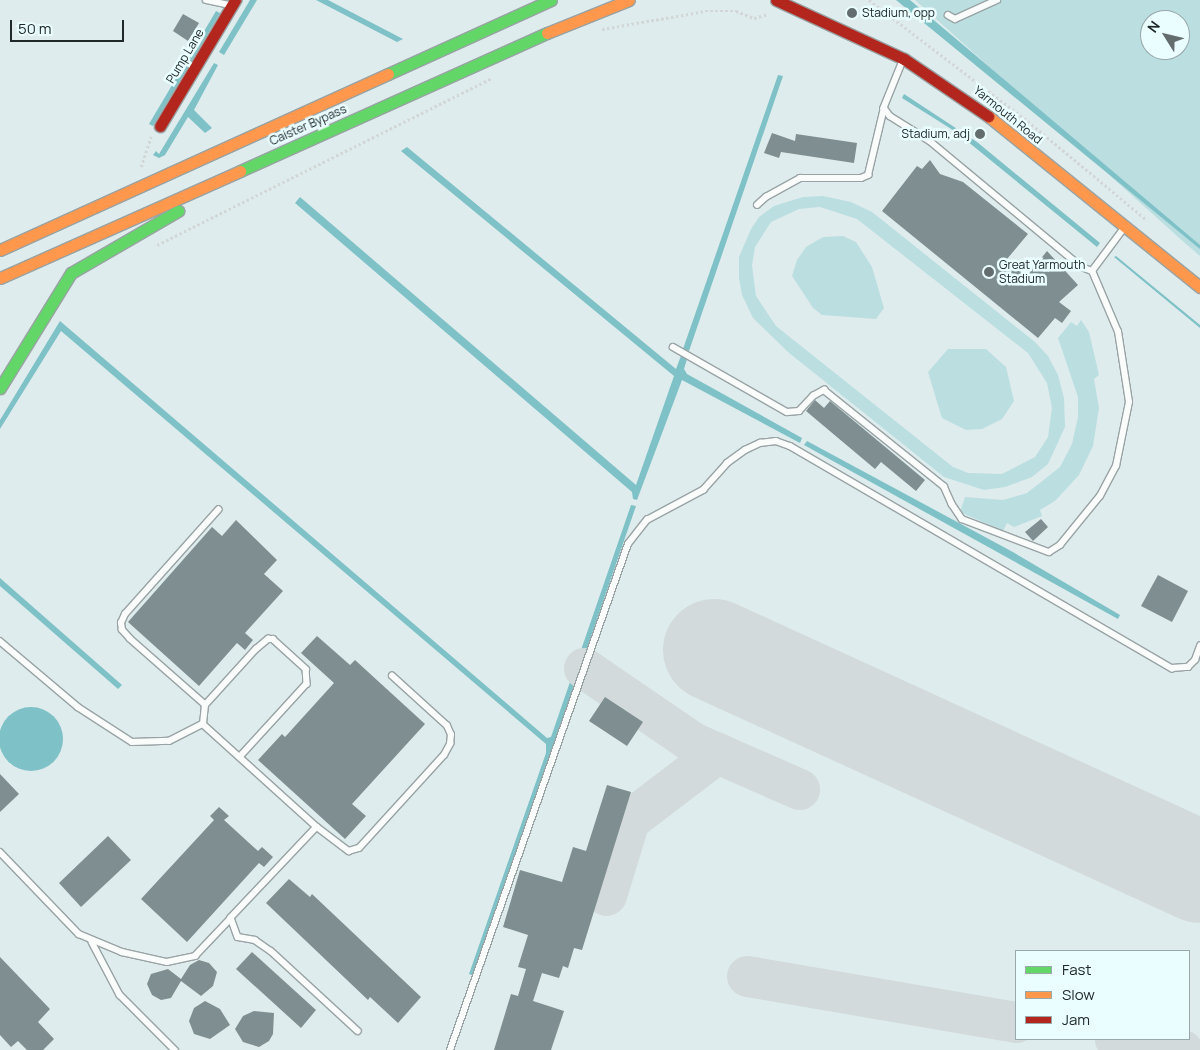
<!DOCTYPE html>
<html>
<head>
<meta charset="utf-8">
<style>
	body { margin:0 }
	#map { position:relative; width:1200px; height:1050px; overflow:hidden; background:#dfeced; font-family:Manrope,sans-serif }
	div>[style] { position:absolute }
	[style*='--x'] { left:calc(var(--x)*1px); top:calc(var(--y)*1px); width:calc(var(--w)*1px); rotate:calc(var(--a)*1deg) }
	.green>* { inset:0; background:#bbdee1 }
	.water>* { inset:0; background:#7ec1c7 }
	.round { border-radius:50% }
	.taxiway>* { height:41px; margin:-20.5px; padding:0 20.5px; transform-origin:20.5px; border-radius:20.5px; background:#d2dadb }
	.runway>* { height:102px; margin:-51px; padding:0 51px; transform-origin:51px; border-radius:51px; background:#d2dadb }
	.building>* { inset:0; background:#7f8e90 }
	.path>* { height:2.5px; margin-top:-1.25px; transform-origin:0; background:repeating-linear-gradient(90deg,#d2d6d6 0 2.5px,transparent 0 5px) }
	.roads { filter:drop-shadow(1px 0 #99a3a4) drop-shadow(-1px 0 #99a3a4) drop-shadow(0 1px #99a3a4) drop-shadow(0 -1px #99a3a4) }
	.lane>* { height:5.5px; margin:-2.75px; padding:0 2.75px; transform-origin:2.75px; border-radius:2.75px; background:#fafcfc }
	.fast>* { height:11px; margin:-5.5px; padding:0 5.5px; transform-origin:5.5px; border-radius:5.5px; background:#63d668 }
	.slow>* { height:11px; margin:-5.5px; padding:0 5.5px; transform-origin:5.5px; border-radius:5.5px; background:#ff974d }
	.jam>* { height:11px; margin:-5.5px; padding:0 5.5px; transform-origin:5.5px; border-radius:5.5px; background:#b3261e }
	.dots>* { width:14px; height:14px; translate:-50% -50%; box-sizing:border-box; border:2px solid #eafdff; border-radius:50% }
	span { translate:-50% -50%; white-space:nowrap; text-align:center; line-height:1.15; -webkit-text-stroke:5px #eafdff; paint-order:stroke }
	.poi-label { font-size:12px; color:#20292a }
	.left { translate:0 -50%; text-align:left }
	.right { translate:-100% -50%; text-align:right }
	.street-label { font-size:12px; color:#20292a }
	.legend { position:absolute; left:1015px; top:950px; width:175px; height:90px; box-sizing:border-box; background:#eafdff; border:1px solid #99a8aa; margin:0; padding:6px 9px; list-style:none; font-size:15px; color:#20292a }
	.legend li { display:flex; align-items:center; gap:10px; height:25px }
	.legend b { width:25px; border:1px solid #99a8aa }
	.north { position:absolute; left:1140px; top:10px; width:50px; height:50px; box-sizing:border-box; background:#eafdff; border:1px solid #99a8aa; border-radius:50%; rotate:306deg; font-size:14px; font-weight:700; line-height:20px; text-align:center; color:#20292a }
	.north::after { content:''; display:block; margin:auto; width:18px; height:22px; background:#636d6e; clip-path:polygon(50% 0,100% 100%,50% 72%,0 100%) }
	.scale { position:absolute; left:10px; top:20px; width:114px; height:22px; box-sizing:border-box; border:2px solid #20292a; border-top:0; padding-left:6px; font-size:15px; line-height:18px; white-space:nowrap; color:#20292a; -webkit-text-stroke:4px #eafdff; paint-order:stroke }
</style>
</head>
<body>
<div id="map">
	<div class="green">
		<div style="clip-path:polygon(evenodd,915px 0,1200px 0,1200px 256px,1186px 244px,915px 0,1150px 20px,1180px 20px,1180px 50px,1150px 50px,1150px 20px)"></div>
		<div style="clip-path:polygon(evenodd,823px 196px,851px 202px,872px 212px,1035px 342px,1048px 356px,1058px 375px,1064px 398px,1065px 427px,1048px 464px,1032px 477px,1005px 487px,984px 490px,944px 477px,788px 352px,753px 318px,742px 295px,739px 278px,739px 257px,751px 229px,759px 217px,774px 206px,803px 197px,823px 196px,820px 207px,857px 219px,1028px 353px,1047px 383px,1052px 408px,1048px 437px,1035px 457px,1002px 474px,968px 473px,953px 467px,776px 326px,756px 296px,752px 265px,755px 247px,771px 222px,799px 209px,820px 207px)"></div>
		<div style="clip-path:polygon(843px 236px,856px 242px,872px 267px,884px 308px,876px 319px,822px 315px,813px 308px,792px 276px,797px 260px,806px 247px,823px 237px)"></div>
		<div style="clip-path:polygon(1081px 320px,1089px 332px,1099px 375px,1094px 379px,1099px 408px,1093px 446px,1079px 475px,1055px 501px,1040px 510px,1042px 516px,1014px 527px,1007px 523px,1003px 531px,960px 512px,965px 497px,1003px 500px,1027px 493px,1060px 467px,1072px 444px,1078px 417px,1078px 397px,1058px 338px,1071px 322px,1077px 326px)"></div>
		<div style="clip-path:polygon(948px 349px,986px 349px,1006px 367px,1014px 401px,1002px 419px,982px 429px,966px 430px,942px 418px,928px 372px)"></div>
	</div>
	<div class="water">
		<div style="clip-path:polygon(250px 0,257px 0,224px 55px,219px 52px)"></div>
		<div style="clip-path:polygon(316px 0,328px 0,403px 39px,397px 42px)"></div>
		<div style="clip-path:polygon(896px 0,910px 0,1200px 245px,1200px 249px)"></div>
		<div style="clip-path:polygon(216px 11px,220px 13px,153px 126px,149px 124px)"></div>
		<div style="clip-path:polygon(214px 63px,218px 65px,194px 110px,212px 128px,205px 133px,188px 117px,165px 155px,159px 158px,153px 155px,156px 151px,159px 154px)"></div>
		<div style="clip-path:polygon(778px 75px,783px 76px,689px 351px,683px 349px)"></div>
		<div style="clip-path:polygon(904px 94px,977px 142px,1100px 243px,1097px 247px,956px 132px,902px 98px)"></div>
		<div style="clip-path:polygon(407px 147px,676px 369px,682px 353px,688px 356px,684px 369px,687px 374px,802px 438px,800px 443px,682px 380px,637px 500px,633px 499px,632px 492px,295px 203px,300px 197px,636px 485px,674px 376px,401px 151px)"></div>
		<div style="clip-path:polygon(1116px 256px,1200px 325px,1200px 328px,1114px 257px)"></div>
		<div style="clip-path:polygon(60px 321px,547px 738px,551px 737px,631px 505px,636px 506px,474px 976px,469px 974px,546px 753px,546px 744px,61px 331px,0 429px,0 420px)"></div>
		<div style="clip-path:polygon(807px 441px,1011px 551px,1120px 615px,1118px 619px,804px 445px)"></div>
		<div style="clip-path:polygon(0 578px,122px 685px,118px 689px,0 586px)"></div>
		<div class="round" style="left:-1px;top:707px;width:64px;height:64px"></div>
	</div>
	<div class="taxiway">
		<div style="--x:584;--y:668;--w:131;--a:34.4"></div>
		<div style="--x:692;--y:742;--w:117;--a:23.7"></div>
		<div style="--x:606;--y:895;--w:78;--a:-73"></div>
		<div style="--x:629;--y:820;--w:111;--a:-37.3"></div>
		<div style="--x:747;--y:976;--w:273;--a:9.7"></div>
		<div style="--x:1115;--y:1039;--w:68;--a:9.3"></div>
	</div>
	<div class="runway">
		<div style="--x:714;--y:650;--w:534;--a:24.55"></div>
	</div>
	<div class="building">
		<div style="clip-path:polygon(183px 14px,199px 23px,188px 41px,173px 31px)"></div>
		<div style="clip-path:polygon(772px 133px,795px 141px,796px 134px,857px 143px,854px 163px,781px 152px,779px 158px,764px 153px)"></div>
		<div style="clip-path:polygon(930px 160px,940px 174px,963px 182px,1028px 234px,1007px 259px,1027px 276px,1047px 251px,1078px 285px,1059px 302px,1071px 311px,1062px 323px,1055px 318px,1038px 338px,882px 211px,917px 166px,922px 169px)"></div>
		<div style="clip-path:polygon(815px 400px,824px 408px,830px 401px,925px 480px,916px 491px,881px 462px,875px 469px,806px 411px)"></div>
		<div style="clip-path:polygon(1041px 519px,1048px 527px,1033px 541px,1025px 532px)"></div>
		<div style="clip-path:polygon(236px 520px,277px 560px,264px 574px,283px 591px,245px 633px,253px 640px,245px 650px,237px 643px,199px 686px,128px 622px,212px 527px,222px 536px)"></div>
		<div style="clip-path:polygon(1158px 575px,1188px 591px,1172px 622px,1141px 606px)"></div>
		<div style="clip-path:polygon(317px 636px,350px 665px,355px 660px,425px 724px,352px 804px,366px 816px,345px 839px,258px 760px,282px 734px,285px 737px,334px 683px,301px 653px)"></div>
		<div style="clip-path:polygon(605px 697px,643px 722px,627px 746px,589px 721px)"></div>
		<div style="clip-path:polygon(0 774px,19px 794px,0 812px)"></div>
		<div style="clip-path:polygon(607px 785px,631px 792px,582px 950px,574px 948px,568px 968px,563px 966px,559px 978px,542px 973px,533px 1001px,564px 1011px,551px 1050px,494px 1050px,511px 994px,518px 996px,526px 969px,518px 967px,528px 935px,503px 927px,520px 870px,562px 882px,573px 847px,586px 851px)"></div>
		<div style="clip-path:polygon(219px 807px,229px 816px,224px 820px,258px 851px,262px 847px,273px 857px,264px 867px,259px 863px,187px 942px,141px 899px,214px 820px,210px 816px)"></div>
		<div style="clip-path:polygon(108px 836px,131px 860px,81px 907px,59px 883px)"></div>
		<div style="clip-path:polygon(289px 879px,310px 897px,312px 894px,421px 997px,398px 1023px,370px 997px,368px 1000px,266px 903px)"></div>
		<div style="clip-path:polygon(252px 952px,316px 1010px,301px 1028px,236px 969px)"></div>
		<div style="clip-path:polygon(0 957px,50px 1009px,38px 1022px,54px 1039px,43px 1050px,27px 1050px,18px 1041px,11px 1047px,0 1035px)"></div>
		<div style="clip-path:polygon(199px 960px,209px 963px,217px 972px,213px 986px,201px 996px,181px 981px,171px 998px,161px 1000px,152px 995px,147px 984px,151px 974px,168px 969px,181px 979px,190px 965px)"></div>
		<div style="clip-path:polygon(205px 1001px,220px 1009px,230px 1025px,210px 1039px,194px 1034px,189px 1021px,194px 1008px)"></div>
		<div style="clip-path:polygon(254px 1011px,274px 1013px,273px 1034px,269px 1041px,259px 1047px,243px 1042px,235px 1029px,243px 1016px)"></div>
	</div>
	<div class="path">
		<div style="--x:869;--y:0;--w:195;--a:37.3"></div>
		<div style="--x:1024;--y:118;--w:160;--a:39.7"></div>
		<div style="--x:602;--y:29;--w:105;--a:-9.9"></div>
		<div style="--x:705;--y:11;--w:31;--a:0"></div>
		<div style="--x:736;--y:11;--w:19;--a:21"></div>
		<div style="--x:754;--y:18;--w:15;--a:-16"></div>
		<div style="--x:141;--y:167;--w:32;--a:-72"></div>
		<div style="--x:157;--y:245;--w:374;--a:-26.5"></div>
	</div>
	<div class="roads">
		<div class="lane">
			<div style="--x:206;--y:0;--w:24;--a:12"></div>
			<div style="--x:948;--y:15;--w:8;--a:30"></div>
			<div style="--x:955;--y:19;--w:46;--a:-24.3"></div>
			<div style="--x:903;--y:61;--w:51;--a:112"></div>
			<div style="--x:884;--y:108;--w:10;--a:53"></div>
			<div style="--x:890;--y:116;--w:47;--a:32"></div>
			<div style="--x:930;--y:141;--w:197;--a:39.7"></div>
			<div style="--x:1082;--y:267;--w:11;--a:22"></div>
			<div style="--x:1092;--y:271;--w:54;--a:-53.3"></div>
			<div style="--x:757;--y:205;--w:12;--a:-42"></div>
			<div style="--x:766;--y:197;--w:39;--a:-29"></div>
			<div style="--x:800;--y:178;--w:61;--a:0"></div>
			<div style="--x:861;--y:178;--w:8;--a:-23"></div>
			<div style="--x:868;--y:175;--w:69;--a:-76.6"></div>
			<div style="--x:673;--y:347;--w:131;--a:29.7"></div>
			<div style="--x:787;--y:412;--w:12;--a:-5"></div>
			<div style="--x:799;--y:411;--w:21;--a:-47"></div>
			<div style="--x:813;--y:396;--w:13;--a:-29"></div>
			<div style="--x:824;--y:390;--w:154;--a:38.7"></div>
			<div style="--x:944;--y:486;--w:20;--a:66"></div>
			<div style="--x:952;--y:504;--w:18;--a:56"></div>
			<div style="--x:962;--y:519;--w:93;--a:20.8"></div>
			<div style="--x:1049;--y:552;--w:13;--a:-32"></div>
			<div style="--x:1060;--y:545;--w:63;--a:-50.8"></div>
			<div style="--x:1100;--y:496;--w:34;--a:-62"></div>
			<div style="--x:1116;--y:466;--w:65;--a:-78.5"></div>
			<div style="--x:1129;--y:402;--w:71;--a:-98.9"></div>
			<div style="--x:1118;--y:332;--w:66;--a:-113.1"></div>
			<div style="--x:0;--y:641;--w:102;--a:40.2"></div>
			<div style="--x:78;--y:707;--w:64;--a:32.9"></div>
			<div style="--x:132;--y:742;--w:37;--a:-2"></div>
			<div style="--x:169;--y:741;--w:38;--a:-27"></div>
			<div style="--x:203;--y:724;--w:154;--a:42.1"></div>
			<div style="--x:317;--y:827;--w:125;--a:133.4"></div>
			<div style="--x:205;--y:705;--w:100;--a:-138.7"></div>
			<div style="--x:130;--y:639;--w:12;--a:-132"></div>
			<div style="--x:122;--y:630;--w:7;--a:-98"></div>
			<div style="--x:121;--y:623;--w:10;--a:-66"></div>
			<div style="--x:125;--y:614;--w:140;--a:-48.2"></div>
			<div style="--x:203;--y:724;--w:19;--a:-84"></div>
			<div style="--x:205;--y:705;--w:76;--a:-47.7"></div>
			<div style="--x:256;--y:649;--w:16;--a:-40"></div>
			<div style="--x:268;--y:639;--w:5;--a:0"></div>
			<div style="--x:273;--y:639;--w:45;--a:42.3"></div>
			<div style="--x:306;--y:669;--w:15;--a:86"></div>
			<div style="--x:307;--y:684;--w:99;--a:132.5"></div>
			<div style="--x:317;--y:827;--w:40;--a:37"></div>
			<div style="--x:349;--y:851;--w:10;--a:-17"></div>
			<div style="--x:359;--y:848;--w:126;--a:-47.6"></div>
			<div style="--x:444;--y:755;--w:13;--a:-61"></div>
			<div style="--x:450;--y:744;--w:9;--a:-84"></div>
			<div style="--x:451;--y:735;--w:10;--a:-114"></div>
			<div style="--x:447;--y:726;--w:74;--a:-137.7"></div>
			<div style="--x:0;--y:852;--w:114;--a:46.1"></div>
			<div style="--x:79;--y:934;--w:47;--a:22.7"></div>
			<div style="--x:122;--y:952;--w:46;--a:12.5"></div>
			<div style="--x:167;--y:962;--w:29;--a:-12"></div>
			<div style="--x:195;--y:956;--w:52;--a:-46.5"></div>
			<div style="--x:231;--y:918;--w:20;--a:70"></div>
			<div style="--x:238;--y:937;--w:17;--a:10"></div>
			<div style="--x:255;--y:940;--w:19;--a:35"></div>
			<div style="--x:271;--y:951;--w:118;--a:42.6"></div>
			<div style="--x:92;--y:942;--w:60;--a:62.2"></div>
			<div style="--x:120;--y:995;--w:78;--a:45"></div>
			<div style="--x:450;--y:1050;--w:536;--a:-70.62"></div>
			<div style="--x:628;--y:544;--w:31;--a:-52"></div>
			<div style="--x:647;--y:520;--w:64;--a:-28.2"></div>
			<div style="--x:703;--y:490;--w:36;--a:-48"></div>
			<div style="--x:727;--y:463;--w:22;--a:-36"></div>
			<div style="--x:745;--y:450;--w:17;--a:-25"></div>
			<div style="--x:760;--y:443;--w:16;--a:-7"></div>
			<div style="--x:776;--y:441;--w:15;--a:20"></div>
			<div style="--x:790;--y:446;--w:442;--a:30.2"></div>
			<div style="--x:1172;--y:668;--w:16;--a:-4"></div>
			<div style="--x:1188;--y:667;--w:10;--a:-45"></div>
			<div style="--x:1195;--y:660;--w:15;--a:-70"></div>
		</div>
		<div class="fast">
			<div style="--x:388;--y:74;--w:179;--a:-24.4"></div>
			<div style="--x:240;--y:171;--w:337;--a:-24.2"></div>
			<div style="--x:0;--y:388;--w:135;--a:-58.3"></div>
			<div style="--x:71;--y:273;--w:124;--a:-30.1"></div>
		</div>
		<div class="slow">
			<div style="--x:547;--y:33;--w:88;--a:-21.9"></div>
			<div style="--x:988;--y:116;--w:272;--a:38.9"></div>
			<div style="--x:0;--y:250;--w:426;--a:-24.4"></div>
			<div style="--x:0;--y:278;--w:263;--a:-24"></div>
		</div>
		<div class="jam">
			<div style="--x:776;--y:0;--w:141;--a:24.7"></div>
			<div style="--x:904;--y:59;--w:102;--a:34.2"></div>
			<div style="--x:160;--y:126;--w:147;--a:-59.2"></div>
		</div>
	</div>
	<div class="dots">
		<div style="left:852px;top:13px;background:#636d6e"></div>
		<div style="left:980px;top:134px;background:#636d6e"></div>
		<div style="left:989px;top:272px;background:#636d6e"></div>
	</div>
	<div class="poi-label">
		<span class="left" style="left:862px;top:13px">Stadium, opp</span>
		<span class="right" style="left:970px;top:134px">Stadium, adj</span>
		<span class="left" style="left:999px;top:272px">Great Yarmouth<br>Stadium</span>
	</div>
	<div class="street-label">
		<span style="left:185px;top:56px;rotate:-59deg">Pump Lane</span>
		<span style="left:1008px;top:115px;rotate:39deg">Yarmouth Road</span>
		<span style="left:308px;top:125px;rotate:-24deg">Caister Bypass</span>
	</div>
	<ul class="legend">
	<li><b style="height:6px;background:#63d668"></b>Fast</li>
	<li><b style="height:6px;background:#ff974d"></b>Slow</li>
	<li><b style="height:6px;background:#b3261e"></b>Jam</li>
	</ul>
	<div class="north">N</div>
	<div class="scale">50 m</div>
</div>
</body>
</html>
